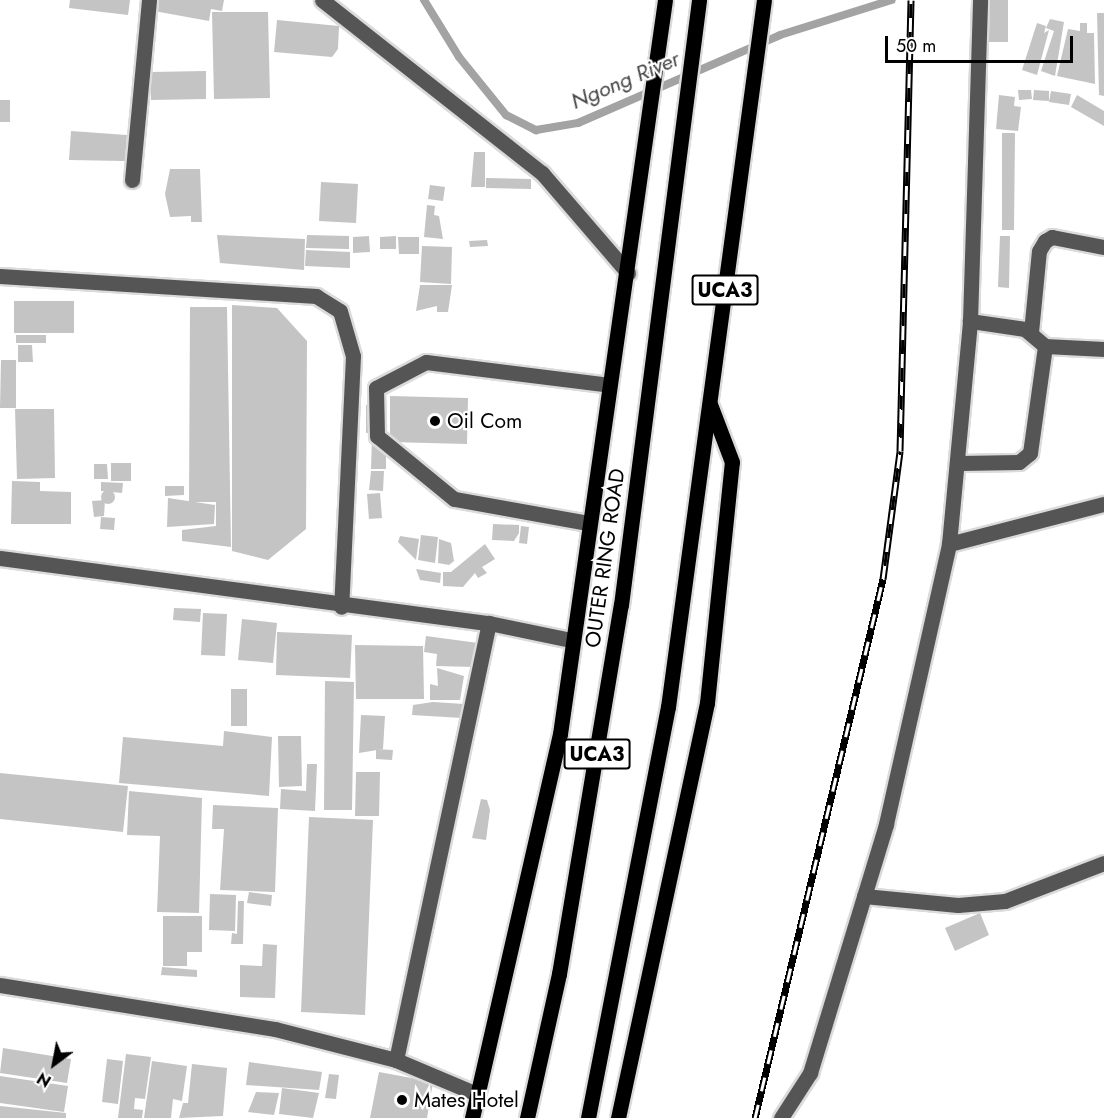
<!DOCTYPE html>
<html>
<head>
<meta charset="utf-8">
<style>
	body { margin:0 }
	#map { position:relative; width:1104px; height:1118px; overflow:hidden; background:#fff; font-family:Jost,sans-serif }
	div>[style] { position:absolute }
	[style*='--x'] { left:calc(var(--x)*1px); top:calc(var(--y)*1px); width:calc(var(--w)*1px); rotate:calc(var(--a)*1deg) }
	.stream>* { height:8px; margin:-4px; padding:0 4px; transform-origin:4px; border-radius:4px; background:#a3a3a3 }
	.building>* { inset:0; background:#c4c4c4 }
	.round { border-radius:50% }
	.roads { filter:drop-shadow(2px 0 #dbdbdb) drop-shadow(-2px 0 #dbdbdb) drop-shadow(0 2px #dbdbdb) drop-shadow(0 -2px #dbdbdb) }
	.minor>* { height:15px; margin:-7.5px; padding:0 7.5px; transform-origin:7.5px; border-radius:7.5px; background:#555 }
	.major>* { height:15px; margin:-7.5px; padding:0 7.5px; transform-origin:7.5px; border-radius:7.5px; background:#000 }
	.rail>* { height:7px; margin-top:-3.5px; transform-origin:0; background:repeating-linear-gradient(90deg,#fff 0 14px,#000 0 28px); box-sizing:border-box; border-block:2px solid #000 }
	.dots>* { width:16px; height:16px; translate:-50% -50%; box-sizing:border-box; border:3px solid #fff; border-radius:50% }
	span { translate:-50% -50%; white-space:nowrap; text-align:center; line-height:1.15; -webkit-text-stroke:4.5px #fff; paint-order:stroke }
	.shield-label span { padding:2px 4px; background:#fff; border:2px solid; border-radius:4px; -webkit-text-stroke-width:0 }
	.shield-label { font-size:20px; color:#000; font-weight:700 }
	.poi-label { font-size:21px; color:#000 }
	.left { translate:0 -50%; text-align:left }
	.street-label { font-size:21px; color:#000 }
	.water-label { font-size:22px; color:#444; font-style:italic }
	.north { position:absolute; left:24px; top:1034px; width:60px; height:60px; -webkit-text-stroke:4px #fff; paint-order:stroke; rotate:212deg; font-size:16px; font-weight:700; line-height:24px; text-align:center; color:#000 }
	.north::after { content:''; display:block; margin:auto; width:21px; height:27px; background:#000; clip-path:polygon(50% 0,100% 100%,50% 72%,0 100%) }
	.scale { position:absolute; left:885px; top:36px; width:188px; height:27px; box-sizing:border-box; border:3px solid #000; border-top:0; padding-left:8px; font-size:18px; line-height:21px; white-space:nowrap; color:#000; -webkit-text-stroke:4px #fff; paint-order:stroke }
</style>
</head>
<body>
<div id="map">
	<div class="stream">
		<div style="--x:424;--y:0;--w:67;--a:58.4"></div>
		<div style="--x:459;--y:57;--w:75;--a:51"></div>
		<div style="--x:506;--y:115;--w:34;--a:27"></div>
		<div style="--x:536;--y:130;--w:43;--a:-9.5"></div>
		<div style="--x:578;--y:123;--w:220;--a:-23.5"></div>
		<div style="--x:780;--y:35;--w:117;--a:-17.4"></div>
	</div>
	<div class="building">
		<div style="clip-path:polygon(70px 0,130px 0,128px 15px,69px 8px)"></div>
		<div style="clip-path:polygon(157px 0,224px 0,222px 11px,211px 9px,209px 21px,154px 11px)"></div>
		<div style="clip-path:polygon(989px 0,1008px 0,1008px 42px,989px 42px)"></div>
		<div style="clip-path:polygon(212px 12px,268px 12px,270px 98px,214px 99px)"></div>
		<div style="clip-path:polygon(1097px 13px,1104px 13px,1104px 96px,1099px 95px)"></div>
		<div style="clip-path:polygon(1050px 19px,1064px 22px,1055px 76px,1041px 71px,1054px 31px,1046px 28px)"></div>
		<div style="clip-path:polygon(277px 20px,339px 26px,338px 49px,332px 57px,274px 52px)"></div>
		<div style="clip-path:polygon(1037px 23px,1046px 26px,1044px 33px,1049px 30px,1037px 75px,1022px 70px)"></div>
		<div style="clip-path:polygon(1080px 23px,1087px 23px,1087px 33px,1094px 33px,1095px 84px,1057px 76px,1068px 29px,1080px 31px)"></div>
		<div style="clip-path:polygon(206px 71px,206px 99px,151px 100px,150px 72px)"></div>
		<div style="clip-path:polygon(1018px 90px,1031px 90px,1032px 99px,1019px 100px)"></div>
		<div style="clip-path:polygon(1034px 90px,1049px 91px,1049px 101px,1033px 100px)"></div>
		<div style="clip-path:polygon(1051px 91px,1071px 94px,1069px 105px,1049px 102px)"></div>
		<div style="clip-path:polygon(999px 95px,1015px 97px,1014px 106px,1021px 107px,1018px 131px,996px 129px)"></div>
		<div style="clip-path:polygon(1077px 95px,1104px 111px,1104px 126px,1071px 107px)"></div>
		<div style="clip-path:polygon(0 100px,10px 100px,10px 122px,0 122px)"></div>
		<div style="clip-path:polygon(71px 131px,127px 135px,125px 161px,69px 160px)"></div>
		<div style="clip-path:polygon(1002px 133px,1015px 133px,1014px 230px,1002px 230px)"></div>
		<div style="clip-path:polygon(474px 152px,485px 152px,485px 187px,471px 187px)"></div>
		<div style="clip-path:polygon(170px 169px,200px 169px,202px 222px,191px 222px,191px 216px,170px 217px,165px 194px)"></div>
		<div style="clip-path:polygon(486px 178px,531px 179px,531px 189px,486px 188px)"></div>
		<div style="clip-path:polygon(321px 182px,358px 184px,356px 223px,319px 221px)"></div>
		<div style="clip-path:polygon(430px 185px,445px 187px,443px 201px,428px 199px)"></div>
		<div style="clip-path:polygon(427px 205px,435px 206px,434px 215px,439px 216px,443px 239px,424px 237px)"></div>
		<div style="clip-path:polygon(217px 235px,305px 239px,304px 270px,220px 263px)"></div>
		<div style="clip-path:polygon(307px 235px,349px 236px,349px 249px,306px 248px)"></div>
		<div style="clip-path:polygon(369px 236px,370px 252px,353px 253px,353px 237px)"></div>
		<div style="clip-path:polygon(396px 236px,396px 249px,380px 249px,380px 237px)"></div>
		<div style="clip-path:polygon(1000px 236px,1010px 236px,1009px 288px,998px 287px)"></div>
		<div style="clip-path:polygon(398px 237px,419px 237px,419px 254px,399px 254px)"></div>
		<div style="clip-path:polygon(487px 240px,488px 246px,470px 247px,469px 241px)"></div>
		<div style="clip-path:polygon(422px 246px,452px 247px,451px 284px,420px 282px)"></div>
		<div style="clip-path:polygon(306px 250px,350px 252px,350px 268px,305px 266px)"></div>
		<div style="clip-path:polygon(420px 285px,452px 285px,448px 312px,437px 312px,437px 306px,416px 311px)"></div>
		<div style="clip-path:polygon(14px 301px,74px 301px,74px 333px,14px 333px)"></div>
		<div style="clip-path:polygon(232px 305px,277px 308px,307px 341px,306px 529px,268px 560px,232px 551px)"></div>
		<div style="clip-path:polygon(190px 307px,227px 307px,231px 547px,182px 541px,182px 530px,216px 526px,216px 502px,189px 502px)"></div>
		<div style="clip-path:polygon(16px 335px,46px 335px,46px 343px,16px 343px)"></div>
		<div style="clip-path:polygon(18px 345px,32px 345px,33px 362px,18px 362px)"></div>
		<div style="clip-path:polygon(1px 360px,16px 360px,16px 408px,0 408px)"></div>
		<div style="clip-path:polygon(390px 396px,468px 398px,467px 444px,390px 442px)"></div>
		<div style="clip-path:polygon(385px 404px,386px 433px,366px 433px,366px 405px)"></div>
		<div style="clip-path:polygon(15px 409px,54px 409px,55px 478px,17px 479px)"></div>
		<div style="clip-path:polygon(372px 437px,386px 438px,386px 469px,371px 469px)"></div>
		<div style="clip-path:polygon(111px 463px,131px 463px,131px 481px,111px 481px)"></div>
		<div style="clip-path:polygon(94px 464px,107px 464px,108px 479px,94px 479px)"></div>
		<div style="clip-path:polygon(371px 471px,384px 471px,383px 491px,369px 490px)"></div>
		<div style="clip-path:polygon(12px 481px,40px 482px,40px 491px,71px 492px,71px 524px,11px 524px)"></div>
		<div style="clip-path:polygon(101px 482px,123px 483px,122px 493px,101px 491px)"></div>
		<div style="clip-path:polygon(165px 486px,184px 486px,184px 495px,165px 496px)"></div>
		<div class="round" style="left:101px;top:490px;width:14px;height:14px"></div>
		<div style="clip-path:polygon(380px 493px,382px 518px,369px 519px,367px 494px)"></div>
		<div style="clip-path:polygon(168px 498px,215px 505px,214px 524px,167px 527px)"></div>
		<div style="clip-path:polygon(105px 500px,104px 516px,94px 517px,92px 501px)"></div>
		<div style="clip-path:polygon(101px 517px,115px 518px,114px 530px,100px 529px)"></div>
		<div style="clip-path:polygon(493px 524px,519px 525px,519px 533px,514px 541px,492px 540px)"></div>
		<div style="clip-path:polygon(521px 526px,529px 527px,527px 544px,519px 543px)"></div>
		<div style="clip-path:polygon(421px 535px,438px 537px,435px 563px,418px 560px)"></div>
		<div style="clip-path:polygon(400px 536px,419px 539px,416px 560px,398px 542px)"></div>
		<div style="clip-path:polygon(439px 539px,451px 543px,454px 561px,449px 565px,438px 563px)"></div>
		<div style="clip-path:polygon(485px 544px,495px 559px,482px 567px,487px 573px,478px 578px,475px 573px,463px 587px,443px 586px,443px 572px,451px 572px)"></div>
		<div style="clip-path:polygon(416px 569px,441px 573px,440px 583px,420px 580px)"></div>
		<div style="clip-path:polygon(174px 608px,201px 609px,200px 622px,173px 620px)"></div>
		<div style="clip-path:polygon(203px 613px,227px 614px,225px 656px,201px 655px)"></div>
		<div style="clip-path:polygon(242px 619px,277px 623px,273px 663px,238px 660px)"></div>
		<div style="clip-path:polygon(277px 632px,352px 635px,350px 678px,276px 675px)"></div>
		<div style="clip-path:polygon(426px 636px,478px 643px,474px 667px,436px 666px,437px 654px,424px 652px)"></div>
		<div style="clip-path:polygon(355px 645px,423px 646px,424px 699px,356px 699px)"></div>
		<div style="clip-path:polygon(437px 668px,464px 676px,460px 700px,430px 700px,430px 684px,438px 686px)"></div>
		<div style="clip-path:polygon(325px 681px,354px 682px,352px 810px,324px 810px)"></div>
		<div style="clip-path:polygon(231px 689px,247px 689px,247px 726px,231px 726px)"></div>
		<div style="clip-path:polygon(433px 702px,464px 704px,462px 718px,412px 715px,413px 705px)"></div>
		<div style="clip-path:polygon(361px 715px,385px 716px,383px 749px,359px 753px)"></div>
		<div style="clip-path:polygon(224px 731px,272px 737px,269px 796px,119px 783px,123px 737px,223px 746px)"></div>
		<div style="clip-path:polygon(278px 736px,301px 736px,302px 786px,279px 787px)"></div>
		<div style="clip-path:polygon(376px 749px,393px 750px,392px 760px,376px 759px)"></div>
		<div style="clip-path:polygon(307px 764px,317px 764px,315px 811px,280px 809px,281px 789px,306px 791px)"></div>
		<div style="clip-path:polygon(356px 772px,380px 772px,379px 816px,355px 816px)"></div>
		<div style="clip-path:polygon(0 773px,128px 786px,123px 832px,0 819px)"></div>
		<div style="clip-path:polygon(129px 791px,202px 798px,199px 913px,157px 912px,160px 836px,127px 835px)"></div>
		<div style="clip-path:polygon(481px 799px,487px 800px,490px 810px,486px 840px,472px 838px)"></div>
		<div style="clip-path:polygon(213px 805px,278px 808px,275px 892px,220px 890px,224px 829px,212px 829px)"></div>
		<div style="clip-path:polygon(309px 817px,373px 820px,365px 1015px,301px 1012px)"></div>
		<div style="clip-path:polygon(249px 892px,272px 895px,271px 906px,247px 903px)"></div>
		<div style="clip-path:polygon(210px 894px,236px 895px,235px 931px,209px 930px)"></div>
		<div style="clip-path:polygon(238px 901px,244px 901px,243px 944px,231px 944px,232px 933px,237px 934px)"></div>
		<div style="clip-path:polygon(980px 913px,989px 935px,955px 951px,945px 928px)"></div>
		<div style="clip-path:polygon(163px 916px,202px 916px,202px 952px,187px 952px,187px 966px,163px 966px)"></div>
		<div style="clip-path:polygon(263px 944px,277px 945px,275px 998px,240px 997px,240px 965px,262px 966px)"></div>
		<div style="clip-path:polygon(162px 967px,197px 970px,197px 977px,161px 975px)"></div>
		<div style="clip-path:polygon(3px 1048px,71px 1059px,67px 1083px,0 1073px)"></div>
		<div style="clip-path:polygon(126px 1054px,151px 1057px,145px 1099px,135px 1098px,134px 1109px,143px 1110px,142px 1118px,118px 1118px)"></div>
		<div style="clip-path:polygon(107px 1059px,123px 1061px,118px 1104px,102px 1102px)"></div>
		<div style="clip-path:polygon(152px 1061px,187px 1066px,182px 1101px,173px 1099px,171px 1118px,144px 1118px)"></div>
		<div style="clip-path:polygon(249px 1062px,322px 1072px,319px 1090px,246px 1085px)"></div>
		<div style="clip-path:polygon(192px 1064px,227px 1068px,223px 1116px,179px 1118px,183px 1103px,188px 1103px)"></div>
		<div style="clip-path:polygon(379px 1072px,433px 1082px,427px 1118px,370px 1118px)"></div>
		<div style="clip-path:polygon(329px 1074px,339px 1075px,336px 1099px,325px 1098px)"></div>
		<div style="clip-path:polygon(0 1076px,68px 1086px,64px 1112px,0 1103px)"></div>
		<div style="clip-path:polygon(282px 1088px,319px 1093px,313px 1118px,279px 1114px)"></div>
		<div style="clip-path:polygon(256px 1092px,279px 1093px,274px 1115px,248px 1112px)"></div>
		<div style="clip-path:polygon(0 1106px,66px 1113px,66px 1118px,0 1118px)"></div>
	</div>
	<div class="roads">
		<div class="minor">
			<div style="--x:322;--y:0;--w:280;--a:38.2"></div>
			<div style="--x:542;--y:173;--w:132;--a:49.3"></div>
			<div style="--x:132;--y:180;--w:181;--a:-84.6"></div>
			<div style="--x:0;--y:276;--w:317;--a:3.6"></div>
			<div style="--x:316;--y:296;--w:28;--a:32"></div>
			<div style="--x:340;--y:311;--w:47;--a:73.9"></div>
			<div style="--x:353;--y:356;--w:251;--a:92.7"></div>
			<div style="--x:1031;--y:332;--w:81;--a:-84.4"></div>
			<div style="--x:1039;--y:251;--w:12;--a:-59"></div>
			<div style="--x:1045;--y:241;--w:8;--a:-30"></div>
			<div style="--x:1052;--y:237;--w:53;--a:10.9"></div>
			<div style="--x:1045;--y:346;--w:59;--a:2.9"></div>
			<div style="--x:960;--y:463;--w:59;--a:-1"></div>
			<div style="--x:1019;--y:462;--w:14;--a:-39"></div>
			<div style="--x:1030;--y:453;--w:108;--a:-82"></div>
			<div style="--x:1045;--y:346;--w:26;--a:-140"></div>
			<div style="--x:1025;--y:329;--w:56;--a:-171.7"></div>
			<div style="--x:588;--y:523;--w:136;--a:-169.8"></div>
			<div style="--x:454;--y:499;--w:99;--a:-140.7"></div>
			<div style="--x:377;--y:436;--w:48;--a:-91.2"></div>
			<div style="--x:376;--y:388;--w:56;--a:-27.5"></div>
			<div style="--x:426;--y:362;--w:185;--a:7.1"></div>
			<div style="--x:949;--y:544;--w:160;--a:-14.5"></div>
			<div style="--x:0;--y:558;--w:493;--a:7.6"></div>
			<div style="--x:489;--y:623;--w:84;--a:11.7"></div>
			<div style="--x:864;--y:896;--w:94;--a:5.5"></div>
			<div style="--x:958;--y:905;--w:47;--a:-4.9"></div>
			<div style="--x:1005;--y:901;--w:106;--a:-21"></div>
			<div style="--x:0;--y:985;--w:278;--a:9.1"></div>
			<div style="--x:275;--y:1029;--w:125;--a:14.4"></div>
			<div style="--x:396;--y:1060;--w:88;--a:22.8"></div>
			<div style="--x:396;--y:1060;--w:447;--a:-78"></div>
			<div style="--x:781;--y:1118;--w:54;--a:-57.2"></div>
			<div style="--x:810;--y:1073;--w:260;--a:-73"></div>
			<div style="--x:886;--y:824;--w:287;--a:-77.3"></div>
			<div style="--x:949;--y:544;--w:224;--a:-84.6"></div>
			<div style="--x:970;--y:321;--w:321;--a:-88.2"></div>
		</div>
		<div class="major">
			<div style="--x:472;--y:1118;--w:394;--a:-77.1"></div>
			<div style="--x:560;--y:734;--w:741;--a:-81.86"></div>
			<div style="--x:527;--y:1118;--w:148;--a:-77.5"></div>
			<div style="--x:559;--y:974;--w:374;--a:-80.5"></div>
			<div style="--x:621;--y:605;--w:610;--a:-82.65"></div>
			<div style="--x:588;--y:1118;--w:419;--a:-79"></div>
			<div style="--x:668;--y:707;--w:713;--a:-82.27"></div>
			<div style="--x:618;--y:1118;--w:424;--a:-77.9"></div>
			<div style="--x:707;--y:703;--w:242;--a:-84.1"></div>
			<div style="--x:732;--y:462;--w:62;--a:-110.8"></div>
		</div>
	</div>
	<div class="rail">
		<div style="--x:755;--y:1118;--w:554;--a:-76.64"></div>
		<div style="--x:883;--y:579;--w:129;--a:-82.4"></div>
		<div style="--x:900;--y:451;--w:451;--a:-88.6"></div>
	</div>
	<div class="dots">
		<div style="left:435px;top:421px;background:#000"></div>
		<div style="left:402px;top:1100px;background:#000"></div>
	</div>
	<div class="shield-label">
		<span style="left:725px;top:290px">UCA3</span>
		<span style="left:597px;top:754px">UCA3</span>
	</div>
	<div class="poi-label">
		<span class="left" style="left:447px;top:421px">Oil Com</span>
		<span class="left" style="left:414px;top:1100px">Mates Hotel</span>
	</div>
	<div class="street-label">
		<span style="left:605px;top:558px;rotate:-82deg">OUTER RING ROAD</span>
	</div>
	<div class="water-label">
		<span style="left:625px;top:80px;rotate:-23deg">Ngong River</span>
	</div>
	<div class="north">N</div>
	<div class="scale">50 m</div>
</div>
</body>
</html>
